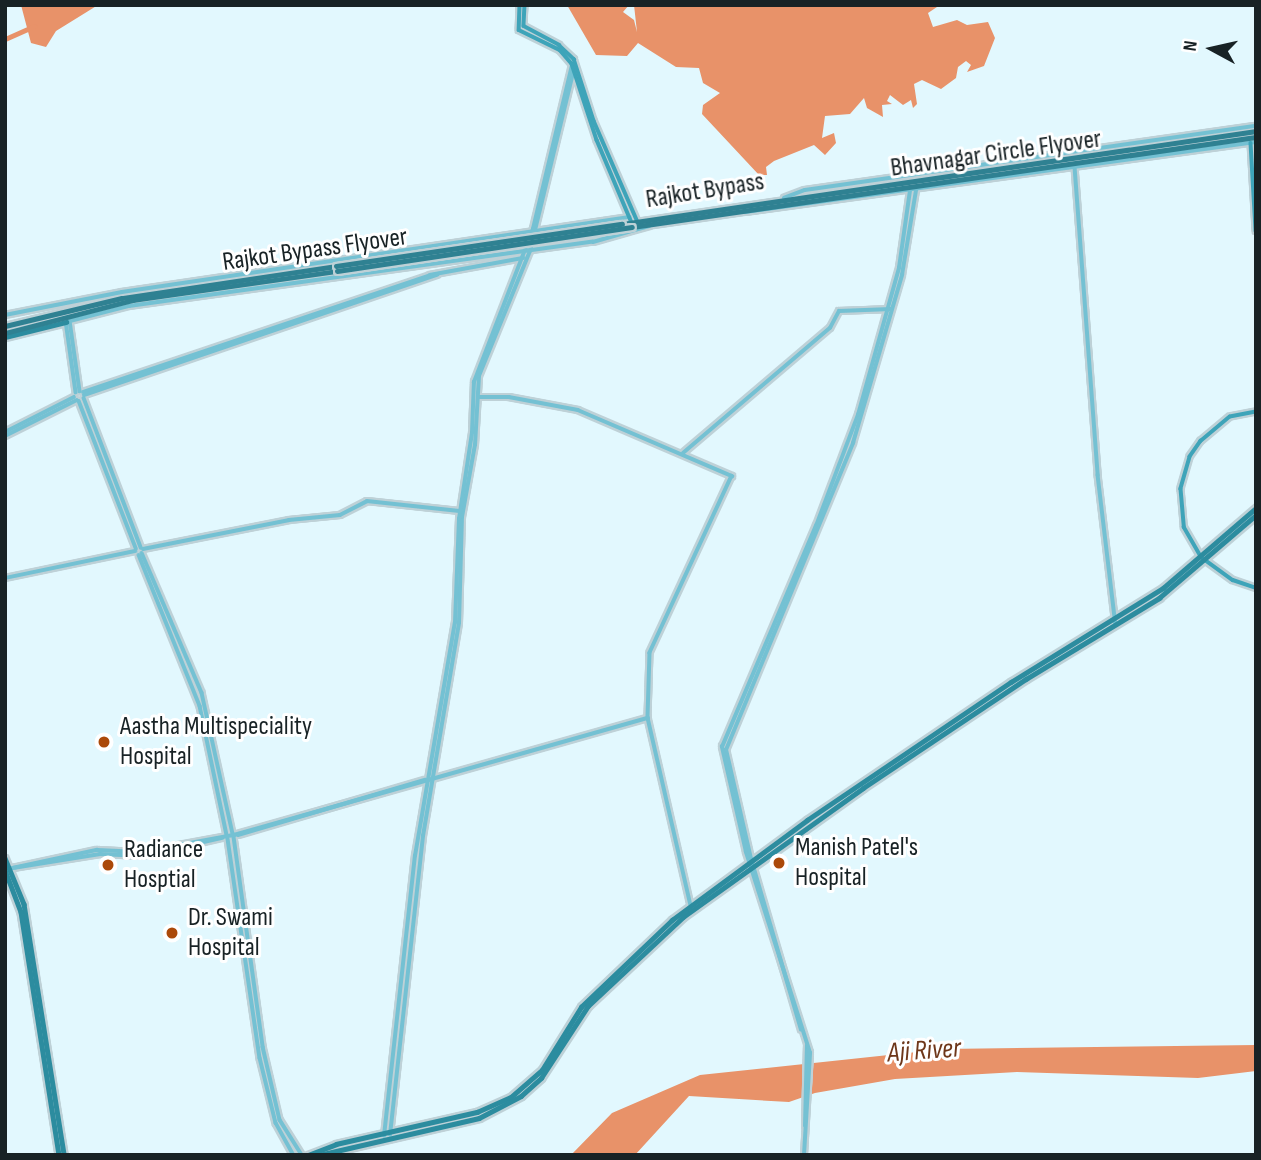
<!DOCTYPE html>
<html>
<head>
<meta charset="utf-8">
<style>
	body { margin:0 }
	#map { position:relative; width:1261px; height:1160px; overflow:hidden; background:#e2f8fe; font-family:"Sofia Sans Condensed",sans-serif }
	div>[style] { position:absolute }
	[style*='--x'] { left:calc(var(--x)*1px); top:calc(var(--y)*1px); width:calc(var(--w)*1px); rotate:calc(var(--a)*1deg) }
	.water>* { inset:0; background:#e89269 }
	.river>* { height:5px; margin:-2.5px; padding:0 2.5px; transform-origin:2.5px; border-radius:2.5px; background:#e89269 }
	.roads { filter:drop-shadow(2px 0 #bed1d7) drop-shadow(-2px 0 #bed1d7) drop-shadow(0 2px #bed1d7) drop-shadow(0 -2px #bed1d7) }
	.tertiary>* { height:3.5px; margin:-1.75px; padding:0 1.75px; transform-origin:1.75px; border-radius:1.75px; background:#74c1d3 }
	.secondary>* { height:3.5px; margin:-1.75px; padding:0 1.75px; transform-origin:1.75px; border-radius:1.75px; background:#3ea4b9 }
	.primary>* { height:4.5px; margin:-2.25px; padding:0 2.25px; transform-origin:2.25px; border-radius:2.25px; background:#2c8c9f }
	.trunk>* { height:5px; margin:-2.5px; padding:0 2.5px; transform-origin:2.5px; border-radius:2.5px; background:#2f8192 }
	.bridges { filter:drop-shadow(2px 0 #bed1d7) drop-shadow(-2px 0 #bed1d7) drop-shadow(0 2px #bed1d7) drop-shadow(0 -2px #bed1d7) }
	.trunk-bridge>* { height:5px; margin:-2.5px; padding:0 2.5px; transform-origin:2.5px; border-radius:2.5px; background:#2f8192 }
	.dots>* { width:19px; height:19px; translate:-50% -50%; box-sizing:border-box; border:4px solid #fff; border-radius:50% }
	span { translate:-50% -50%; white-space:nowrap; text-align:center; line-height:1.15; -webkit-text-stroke:6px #fff; paint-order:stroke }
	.street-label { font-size:26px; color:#182225 }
	.poi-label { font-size:26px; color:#182225 }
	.left { translate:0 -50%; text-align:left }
	.water-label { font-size:28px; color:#6e371a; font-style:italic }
	.frame { position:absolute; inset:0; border:7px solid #182225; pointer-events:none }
	.north { position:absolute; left:1177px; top:14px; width:70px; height:70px; -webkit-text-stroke:5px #fff; paint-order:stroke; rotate:278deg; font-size:19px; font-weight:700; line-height:28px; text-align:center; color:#182225 }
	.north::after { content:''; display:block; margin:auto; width:24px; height:32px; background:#182225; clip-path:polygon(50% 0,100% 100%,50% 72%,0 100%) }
</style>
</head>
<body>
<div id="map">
	<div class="water">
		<div style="clip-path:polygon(21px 5px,98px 5px,56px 31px,46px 47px,31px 43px)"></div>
		<div style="clip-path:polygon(567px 5px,629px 5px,623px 12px,634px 20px,637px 32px,634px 5px,940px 5px,928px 13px,933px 27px,957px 20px,967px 25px,988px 22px,995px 38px,984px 66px,967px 72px,971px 65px,966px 61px,958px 67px,956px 78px,941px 89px,922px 80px,914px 84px,917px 104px,913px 108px,911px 100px,903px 105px,890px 95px,887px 101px,892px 104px,882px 105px,883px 117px,867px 108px,864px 98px,850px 114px,825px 116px,822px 138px,834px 133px,836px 143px,825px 155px,814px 145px,774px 161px,766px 167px,767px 175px,759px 175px,702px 114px,703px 105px,720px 93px,703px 83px,699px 68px,676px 67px,638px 43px,627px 56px,596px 55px)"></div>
		<div style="clip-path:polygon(1256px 1045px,1256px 1071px,1198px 1078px,1017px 1072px,895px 1079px,815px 1093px,789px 1102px,689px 1096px,635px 1155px,571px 1155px,612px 1113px,700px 1075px,945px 1049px)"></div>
	</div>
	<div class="river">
		<div style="--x:5;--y:39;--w:32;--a:-24"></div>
	</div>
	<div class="roads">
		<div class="tertiary">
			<div style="--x:1075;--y:167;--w:309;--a:85.7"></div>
			<div style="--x:1098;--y:475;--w:151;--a:83.2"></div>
			<div style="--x:784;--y:198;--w:22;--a:-21"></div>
			<div style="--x:805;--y:190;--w:456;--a:-8.1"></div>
			<div style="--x:745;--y:212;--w:516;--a:-7.8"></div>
			<div style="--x:5;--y:315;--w:119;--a:-11.1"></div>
			<div style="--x:122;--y:292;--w:513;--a:-8.41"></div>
			<div style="--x:66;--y:321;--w:72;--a:82"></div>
			<div style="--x:70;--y:321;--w:71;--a:81.9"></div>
			<div style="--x:66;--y:322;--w:65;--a:-14.3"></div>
			<div style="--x:129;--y:306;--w:468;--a:-7.9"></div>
			<div style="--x:593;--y:242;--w:58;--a:-15.9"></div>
			<div style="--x:83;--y:392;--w:366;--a:-18.6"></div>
			<div style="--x:430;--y:275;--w:95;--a:-10.4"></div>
			<div style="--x:84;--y:395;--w:373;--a:-18.8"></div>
			<div style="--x:478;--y:397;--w:31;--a:0"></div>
			<div style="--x:509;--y:397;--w:70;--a:10.7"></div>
			<div style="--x:578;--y:410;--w:168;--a:23.2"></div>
			<div style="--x:732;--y:476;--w:195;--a:114.9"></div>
			<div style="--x:650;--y:653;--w:65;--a:91.8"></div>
			<div style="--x:648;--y:718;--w:193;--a:77.1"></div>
			<div style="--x:84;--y:398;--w:160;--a:69.1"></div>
			<div style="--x:79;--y:401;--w:158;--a:68.8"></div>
			<div style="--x:5;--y:432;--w:77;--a:-26.9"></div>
			<div style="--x:5;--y:436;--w:80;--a:-26.6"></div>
			<div style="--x:683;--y:453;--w:193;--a:-40.4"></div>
			<div style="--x:830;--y:328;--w:19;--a:-62"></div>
			<div style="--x:839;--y:311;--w:52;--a:-2.2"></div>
			<div style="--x:143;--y:549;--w:149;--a:-11.2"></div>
			<div style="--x:289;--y:520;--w:51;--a:-5.6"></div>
			<div style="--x:340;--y:515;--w:30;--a:-27"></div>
			<div style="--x:367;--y:501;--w:95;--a:6.1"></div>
			<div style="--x:142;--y:553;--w:152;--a:66.8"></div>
			<div style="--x:202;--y:693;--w:144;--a:77.6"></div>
			<div style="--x:139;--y:555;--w:163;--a:68"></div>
			<div style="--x:200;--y:706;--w:132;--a:78.2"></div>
			<div style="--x:5;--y:578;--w:133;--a:-11.7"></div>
			<div style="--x:234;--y:835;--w:430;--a:-15.8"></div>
			<div style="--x:238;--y:835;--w:195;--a:-16.4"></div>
			<div style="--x:234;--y:837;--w:212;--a:82.1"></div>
			<div style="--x:263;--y:1047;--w:75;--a:76.9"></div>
			<div style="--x:280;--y:1120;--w:41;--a:57.8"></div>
			<div style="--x:228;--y:839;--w:221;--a:81.7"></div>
			<div style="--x:260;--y:1058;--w:67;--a:76.2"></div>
			<div style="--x:276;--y:1123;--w:37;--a:61"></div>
			<div style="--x:13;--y:868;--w:88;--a:-9.1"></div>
			<div style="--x:100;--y:854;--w:42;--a:2.7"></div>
			<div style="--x:142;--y:856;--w:82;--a:-12.7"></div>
			<div style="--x:8;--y:869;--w:91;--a:-12.1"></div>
			<div style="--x:97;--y:850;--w:44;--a:2.6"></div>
			<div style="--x:141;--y:852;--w:95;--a:-10.4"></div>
			<div style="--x:801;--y:1030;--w:178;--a:-106.3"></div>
			<div style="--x:751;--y:859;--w:112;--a:-102.9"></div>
			<div style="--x:726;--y:750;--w:332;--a:-67.5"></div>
			<div style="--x:853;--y:443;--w:175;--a:-73.7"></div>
			<div style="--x:902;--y:275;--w:86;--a:-80.6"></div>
			<div style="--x:805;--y:1126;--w:80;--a:-88.6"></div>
			<div style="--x:390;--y:1135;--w:301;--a:-83.7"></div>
			<div style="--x:423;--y:836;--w:216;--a:-80.4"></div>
			<div style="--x:459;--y:623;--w:106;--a:-88.4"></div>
			<div style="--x:462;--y:517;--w:73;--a:-79.8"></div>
			<div style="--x:475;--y:445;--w:69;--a:-86.7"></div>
			<div style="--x:479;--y:376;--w:135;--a:-67.8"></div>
			<div style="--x:530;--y:251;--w:187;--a:-76.4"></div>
			<div style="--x:384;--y:1136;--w:282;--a:-83.7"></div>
			<div style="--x:415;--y:856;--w:236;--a:-80.3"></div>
			<div style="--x:455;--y:623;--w:104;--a:-87.8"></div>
			<div style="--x:459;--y:519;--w:87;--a:-81.4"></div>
			<div style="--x:472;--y:433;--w:51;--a:-87.8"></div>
			<div style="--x:474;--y:382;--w:164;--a:-68.9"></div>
			<div style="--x:533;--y:229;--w:169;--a:-76.6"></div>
			<div style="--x:804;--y:1155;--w:102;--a:-86.6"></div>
			<div style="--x:810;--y:1053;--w:211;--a:-107.7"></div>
			<div style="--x:746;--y:852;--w:108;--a:-102.9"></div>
			<div style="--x:722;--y:747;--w:240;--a:-67"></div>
			<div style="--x:816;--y:526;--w:119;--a:-69.3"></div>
			<div style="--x:858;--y:415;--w:153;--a:-74.4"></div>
			<div style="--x:899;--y:268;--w:78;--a:-81.9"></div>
		</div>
		<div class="secondary">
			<div style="--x:520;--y:5;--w:25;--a:92"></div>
			<div style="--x:519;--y:30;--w:46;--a:26"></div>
			<div style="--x:560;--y:50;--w:18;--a:49"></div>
			<div style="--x:572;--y:64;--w:80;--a:71.8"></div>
			<div style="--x:597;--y:140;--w:90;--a:67.1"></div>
			<div style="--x:525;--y:5;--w:21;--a:93"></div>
			<div style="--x:524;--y:26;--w:40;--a:28"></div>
			<div style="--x:559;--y:45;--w:21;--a:43"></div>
			<div style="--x:574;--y:59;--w:65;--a:72.1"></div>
			<div style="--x:594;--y:121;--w:110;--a:66.5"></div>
			<div style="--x:1251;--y:143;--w:88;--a:86.7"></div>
			<div style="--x:1256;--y:412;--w:26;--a:169"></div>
			<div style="--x:1230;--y:417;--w:38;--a:140"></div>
			<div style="--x:1201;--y:441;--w:19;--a:125"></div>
			<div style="--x:1190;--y:457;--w:33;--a:106"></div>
			<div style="--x:1181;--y:489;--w:38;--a:85"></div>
			<div style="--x:1184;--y:527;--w:34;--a:60"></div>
			<div style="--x:1201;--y:557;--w:39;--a:36"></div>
			<div style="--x:1233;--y:580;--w:24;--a:19"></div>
		</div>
		<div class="primary">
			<div style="--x:5;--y:337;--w:63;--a:-13.8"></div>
			<div style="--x:5;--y:858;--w:50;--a:67.6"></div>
			<div style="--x:24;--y:904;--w:254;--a:80.9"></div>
			<div style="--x:5;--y:870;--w:45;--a:69.1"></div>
			<div style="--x:21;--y:912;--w:246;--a:81.1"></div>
			<div style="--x:308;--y:1155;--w:30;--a:-21"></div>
			<div style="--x:336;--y:1144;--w:145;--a:-12.8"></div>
			<div style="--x:477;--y:1112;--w:37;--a:-24"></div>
			<div style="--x:511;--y:1097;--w:41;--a:-41.1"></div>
			<div style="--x:542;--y:1070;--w:74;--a:-58.2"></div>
			<div style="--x:581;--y:1007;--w:126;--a:-43.7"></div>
			<div style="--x:672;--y:920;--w:168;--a:-36.5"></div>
			<div style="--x:807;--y:820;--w:246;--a:-34.1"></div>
			<div style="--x:1011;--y:682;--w:179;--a:-31.7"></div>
			<div style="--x:1163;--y:588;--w:123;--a:-40.7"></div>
			<div style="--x:319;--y:1155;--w:164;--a:-13"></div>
			<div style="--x:479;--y:1118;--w:47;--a:-27.6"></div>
			<div style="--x:521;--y:1096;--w:27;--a:-42"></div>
			<div style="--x:541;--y:1078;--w:86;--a:-56.9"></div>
			<div style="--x:588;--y:1006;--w:130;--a:-43.1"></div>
			<div style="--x:683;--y:917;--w:221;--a:-35.6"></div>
			<div style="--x:863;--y:788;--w:196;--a:-33.8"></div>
			<div style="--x:1026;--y:679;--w:156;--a:-31.3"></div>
			<div style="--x:1159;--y:598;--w:128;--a:-40.6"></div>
		</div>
		<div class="trunk">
			<div style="--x:622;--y:224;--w:641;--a:-8.35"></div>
			<div style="--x:632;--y:227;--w:630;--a:-8.21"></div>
			<div style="--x:5;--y:326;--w:120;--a:-13.5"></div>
			<div style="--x:122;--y:298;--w:216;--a:-8.5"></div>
			<div style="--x:5;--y:333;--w:132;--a:-14.5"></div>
			<div style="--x:133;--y:300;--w:206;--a:-8.1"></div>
		</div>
	</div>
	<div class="bridges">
		<div class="trunk-bridge">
			<div style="--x:336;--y:266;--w:289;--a:-8.4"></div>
			<div style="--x:337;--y:271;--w:298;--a:-8.5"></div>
		</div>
	</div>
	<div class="dots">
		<div style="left:104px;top:742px;background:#ab4909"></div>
		<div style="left:779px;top:863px;background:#ab4909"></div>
		<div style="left:108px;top:865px;background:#ab4909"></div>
		<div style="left:172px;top:933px;background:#ab4909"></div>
	</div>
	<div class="street-label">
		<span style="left:996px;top:154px;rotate:-8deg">Bhavnagar Circle Flyover</span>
		<span style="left:705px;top:191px;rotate:-9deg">Rajkot Bypass</span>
		<span style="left:315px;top:250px;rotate:-8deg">Rajkot Bypass Flyover</span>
	</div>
	<div class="poi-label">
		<span class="left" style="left:120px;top:742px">Aastha Multispeciality<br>Hospital</span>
		<span class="left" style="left:795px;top:863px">Manish Patel's<br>Hospital</span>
		<span class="left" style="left:124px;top:865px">Radiance<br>Hosptial</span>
		<span class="left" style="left:188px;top:933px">Dr. Swami<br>Hospital</span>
	</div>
	<div class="water-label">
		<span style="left:924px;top:1051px;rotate:-4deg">Aji River</span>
	</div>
	<div class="frame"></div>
	<div class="north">N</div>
</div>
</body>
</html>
